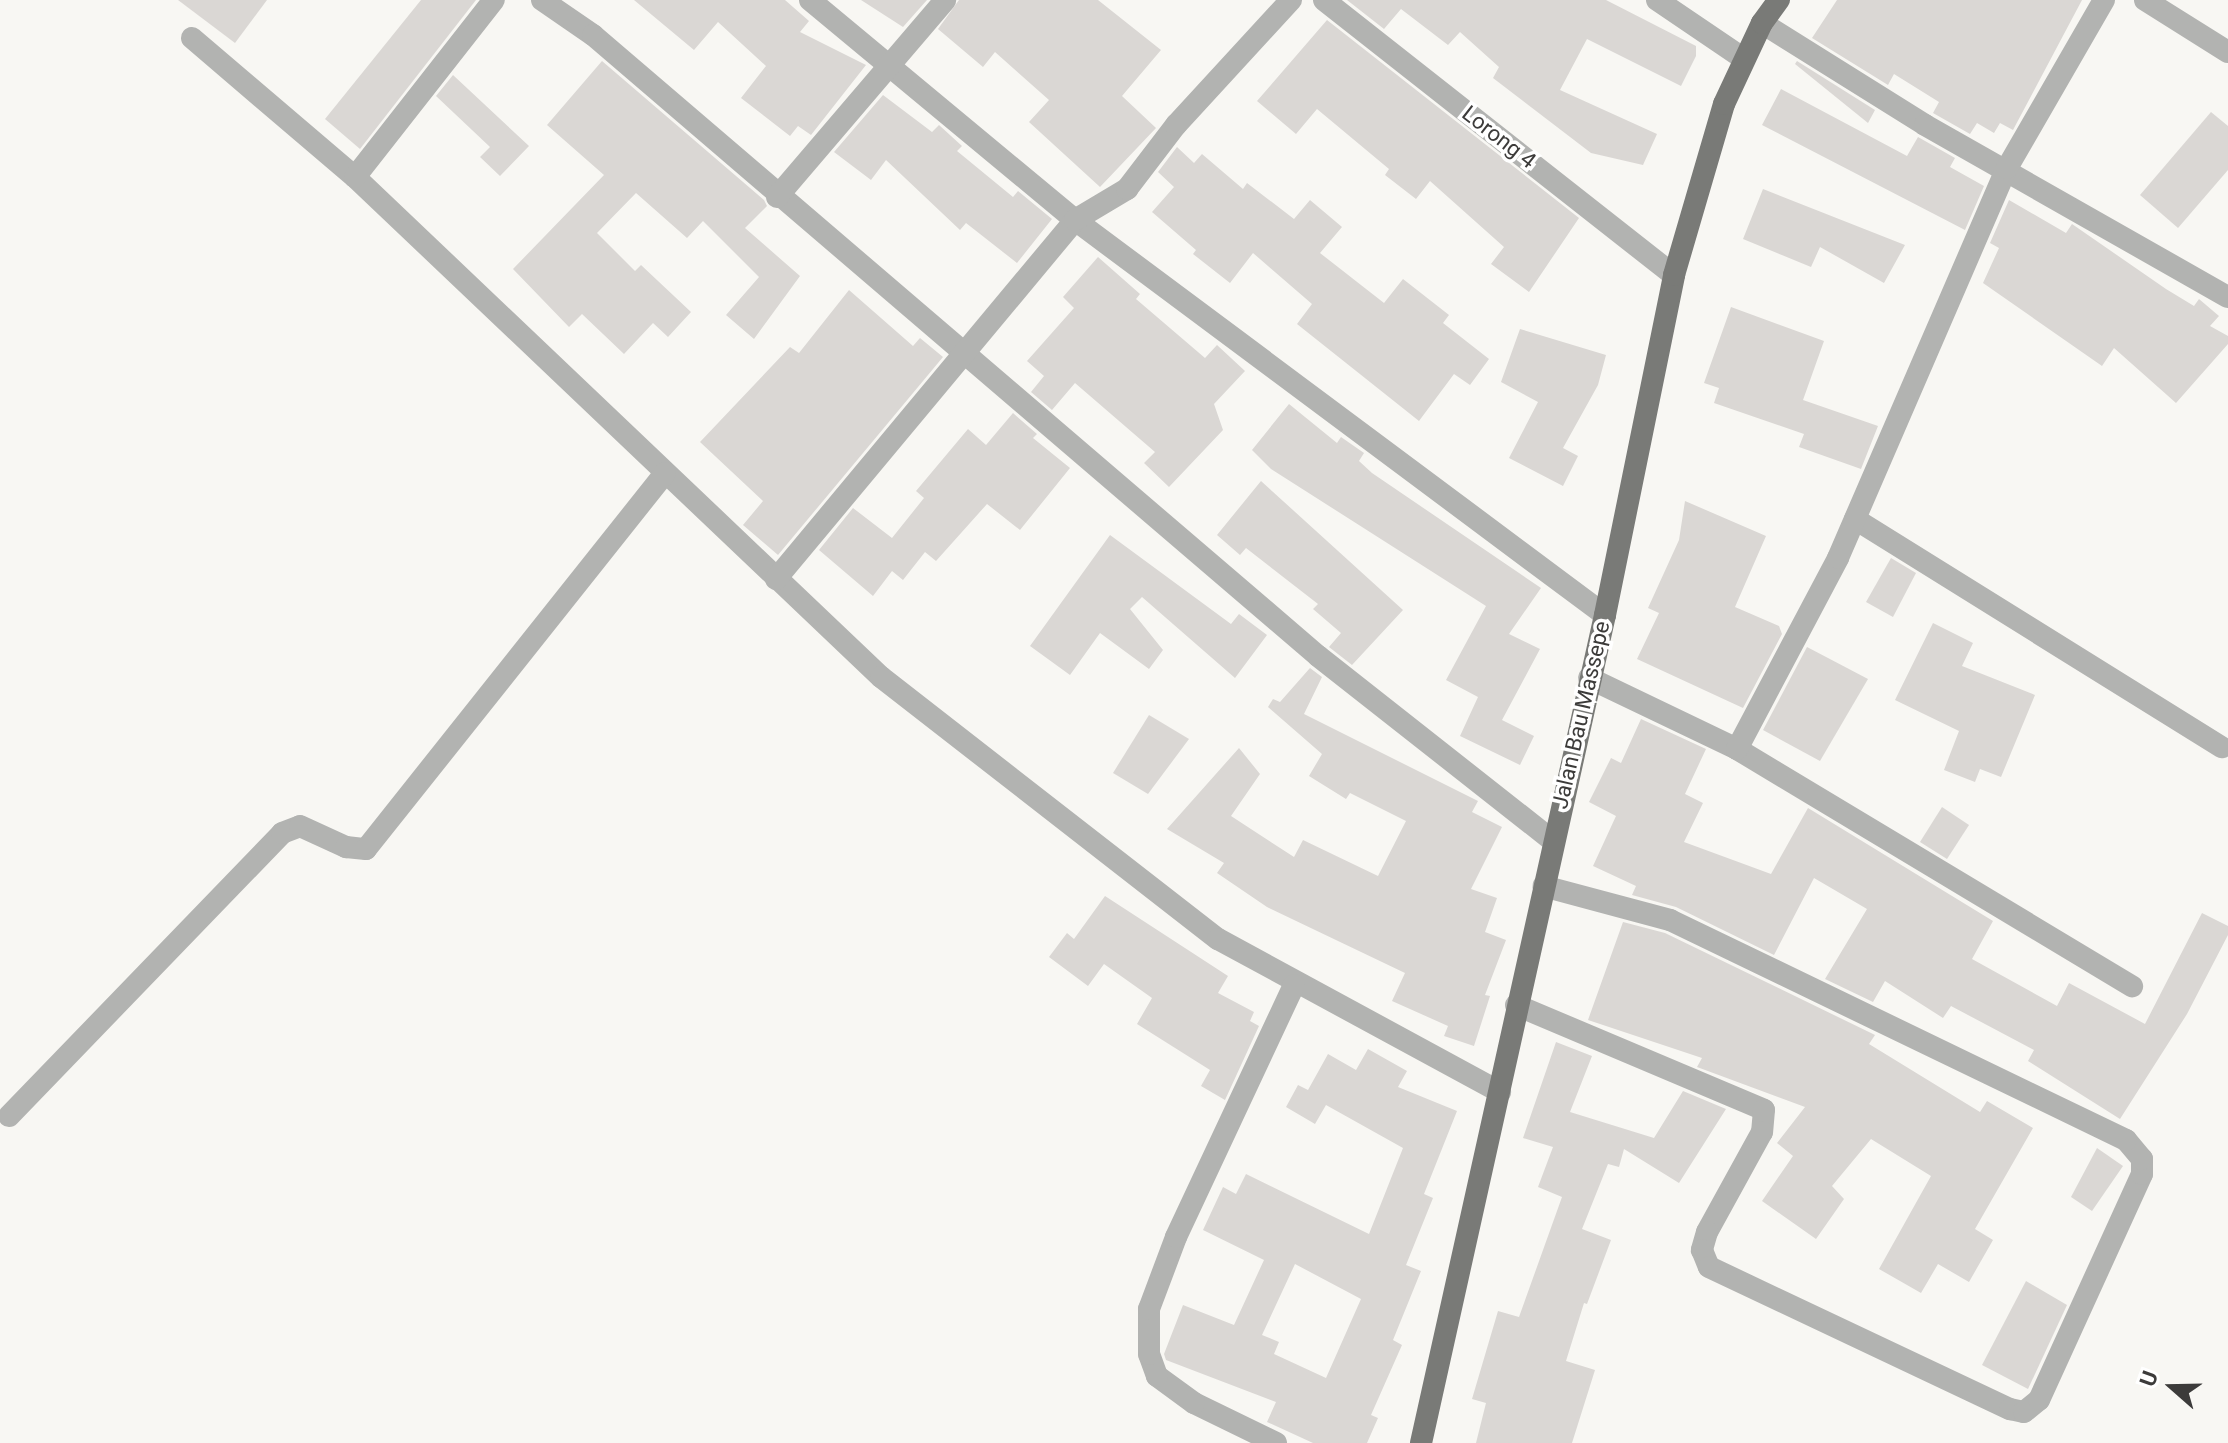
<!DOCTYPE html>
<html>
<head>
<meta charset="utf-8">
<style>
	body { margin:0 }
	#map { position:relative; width:2228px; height:1443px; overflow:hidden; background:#f8f7f3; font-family:Roboto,sans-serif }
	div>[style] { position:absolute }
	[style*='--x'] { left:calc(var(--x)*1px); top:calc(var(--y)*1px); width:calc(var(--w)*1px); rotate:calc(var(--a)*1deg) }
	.building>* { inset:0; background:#dad7d4 }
	.minor>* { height:22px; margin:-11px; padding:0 11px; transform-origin:11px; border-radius:11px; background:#b2b3b1 }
	.primary>* { height:22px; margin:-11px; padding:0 11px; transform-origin:11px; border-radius:11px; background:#797a77 }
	span { translate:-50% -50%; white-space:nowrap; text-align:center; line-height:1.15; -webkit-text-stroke:7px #fff; paint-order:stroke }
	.street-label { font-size:22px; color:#3c3b3a }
	.north { position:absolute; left:2132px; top:1347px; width:80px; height:80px; -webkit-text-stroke:6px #fff; paint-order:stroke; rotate:290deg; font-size:22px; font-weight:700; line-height:32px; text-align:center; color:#3c3b3a }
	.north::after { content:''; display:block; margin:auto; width:28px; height:36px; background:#3c3b3a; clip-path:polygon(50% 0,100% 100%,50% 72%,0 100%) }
</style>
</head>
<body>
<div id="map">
	<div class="building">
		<div style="clip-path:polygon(178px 0,267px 0,235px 43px)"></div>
		<div style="clip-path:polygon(421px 0,476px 0,360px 149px,325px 119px)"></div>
		<div style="clip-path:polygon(634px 0,785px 0,809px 21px,800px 32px,866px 65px,811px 135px,798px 126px,790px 136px,741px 98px,766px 66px,718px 22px,694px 50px)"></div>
		<div style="clip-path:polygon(861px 0,927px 0,903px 27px)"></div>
		<div style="clip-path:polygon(959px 0,1098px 0,1161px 50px,1122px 96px,1156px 128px,1100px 187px,1029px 122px,1049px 100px,995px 52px,983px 67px,938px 29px)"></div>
		<div style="clip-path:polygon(1347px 0,1606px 0,1696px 46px,1696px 56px,1681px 86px,1587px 39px,1560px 90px,1657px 134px,1643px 165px,1591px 153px,1493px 78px,1499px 67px,1460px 32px,1448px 45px,1401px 9px,1384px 29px)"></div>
		<div style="clip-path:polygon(1837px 0,2082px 0,2013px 130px,2000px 123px,1994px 133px,1977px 123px,1970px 134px,1933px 113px,1939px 102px,1894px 74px,1888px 85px,1812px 38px)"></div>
		<div style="clip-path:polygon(1327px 20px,1579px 218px,1529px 292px,1491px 264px,1504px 247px,1430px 181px,1416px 199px,1385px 175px,1389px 169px,1317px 109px,1296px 134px,1257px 101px)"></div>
		<div style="clip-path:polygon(602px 61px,764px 200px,767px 206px,745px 228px,800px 276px,754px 339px,726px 315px,759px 277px,703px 221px,687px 238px,636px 193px,597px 233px,635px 271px,641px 265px,691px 312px,668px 337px,653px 323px,624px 354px,582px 314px,569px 327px,513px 269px,604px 175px,547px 125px)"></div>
		<div style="clip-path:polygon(1797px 61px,1875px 110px,1868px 123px,1795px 64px)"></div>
		<div style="clip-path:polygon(453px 75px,529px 146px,500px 176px,480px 157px,490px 147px,436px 96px)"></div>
		<div style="clip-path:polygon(1781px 89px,1907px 156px,1918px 137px,1955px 158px,1950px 167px,1984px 186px,1965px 230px,1762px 125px)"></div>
		<div style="clip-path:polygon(883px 95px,932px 132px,939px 125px,962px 146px,957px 151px,1013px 197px,1018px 191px,1052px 219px,1017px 263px,966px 223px,960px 230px,886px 160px,871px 180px,834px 152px)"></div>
		<div style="clip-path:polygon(2211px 112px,2228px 126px,2228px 170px,2178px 228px,2140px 195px)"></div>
		<div style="clip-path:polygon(1177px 147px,1194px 163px,1202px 154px,1243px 189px,1247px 183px,1294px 219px,1310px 200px,1342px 227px,1320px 253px,1384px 303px,1403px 279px,1449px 315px,1443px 323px,1489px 359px,1470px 385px,1454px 374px,1419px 421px,1297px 324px,1312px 304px,1253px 253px,1230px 283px,1193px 254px,1196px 250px,1152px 212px,1174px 187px,1158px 172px)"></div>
		<div style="clip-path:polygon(1763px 189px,1905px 245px,1884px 283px,1820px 247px,1811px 267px,1743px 239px)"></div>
		<div style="clip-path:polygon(2009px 200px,2066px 233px,2072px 224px,2166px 289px,2194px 306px,2199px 299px,2219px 316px,2210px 326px,2228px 336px,2228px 344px,2176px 403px,2114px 348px,2102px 366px,1983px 283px,1999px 248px,1990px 243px)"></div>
		<div style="clip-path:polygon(1098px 257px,1140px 294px,1136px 299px,1205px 358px,1217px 345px,1245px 371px,1214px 404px,1223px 430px,1169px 487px,1144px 463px,1155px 452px,1075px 383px,1052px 410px,1031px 392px,1044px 376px,1027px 361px,1074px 308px,1063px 297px)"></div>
		<div style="clip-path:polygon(849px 290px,913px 346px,920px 338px,943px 357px,778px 555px,743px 525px,763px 501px,700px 442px,790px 347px,799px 353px)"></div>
		<div style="clip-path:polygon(1731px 307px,1824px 341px,1803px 400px,1878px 426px,1861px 469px,1799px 447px,1804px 434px,1714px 403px,1719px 388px,1704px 383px)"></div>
		<div style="clip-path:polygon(1520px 329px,1606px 355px,1598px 385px,1563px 448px,1578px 456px,1563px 486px,1509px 458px,1538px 402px,1501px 382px)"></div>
		<div style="clip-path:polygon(1289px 404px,1337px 443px,1341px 437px,1364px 453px,1359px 461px,1372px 473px,1541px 588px,1509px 634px,1540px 649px,1502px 720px,1534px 736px,1520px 765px,1460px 736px,1478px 697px,1446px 680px,1486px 606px,1271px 469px,1252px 450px)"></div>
		<div style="clip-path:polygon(1013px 413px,1037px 434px,1033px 438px,1070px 468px,1020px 530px,987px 504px,936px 561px,925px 552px,903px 580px,892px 571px,873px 596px,819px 550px,853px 508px,892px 538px,924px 498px,916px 491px,968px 429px,986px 445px)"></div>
		<div style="clip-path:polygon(1261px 481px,1403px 610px,1352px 665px,1329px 647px,1341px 633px,1313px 609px,1318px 604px,1246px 548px,1240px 555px,1217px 535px)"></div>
		<div style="clip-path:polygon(1685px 501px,1766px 536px,1735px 607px,1779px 626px,1782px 634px,1743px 708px,1637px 659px,1659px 613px,1648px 608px,1679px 540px)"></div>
		<div style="clip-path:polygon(1110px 535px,1231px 624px,1239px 614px,1267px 635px,1235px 678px,1142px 597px,1130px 609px,1163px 650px,1149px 669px,1100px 633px,1070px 675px,1030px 646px)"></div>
		<div style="clip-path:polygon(1891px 558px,1916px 573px,1893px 617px,1866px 602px)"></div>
		<div style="clip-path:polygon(1933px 623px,1973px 643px,1962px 666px,2035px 695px,2001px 777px,1980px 769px,1975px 782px,1944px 770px,1959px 731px,1895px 700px)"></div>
		<div style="clip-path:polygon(1807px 647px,1868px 679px,1820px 761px,1763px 730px)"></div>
		<div style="clip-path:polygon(1310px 668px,1322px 677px,1304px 714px,1478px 801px,1472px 812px,1502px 827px,1471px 889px,1497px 898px,1485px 932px,1506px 940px,1485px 995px,1490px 996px,1474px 1046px,1444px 1036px,1448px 1026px,1392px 1001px,1405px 973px,1267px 907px,1217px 873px,1224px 863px,1167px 829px,1239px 748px,1260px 774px,1231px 816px,1294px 857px,1303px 840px,1378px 876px,1406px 821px,1350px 793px,1346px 799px,1309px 776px,1322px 754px,1268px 707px,1273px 699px,1280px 702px)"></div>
		<div style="clip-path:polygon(1149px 715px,1189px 739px,1148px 794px,1113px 773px)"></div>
		<div style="clip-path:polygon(1641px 719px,1706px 749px,1685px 794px,1703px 803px,1684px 842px,1771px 874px,1808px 808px,1993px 921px,1972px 959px,2057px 1006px,2069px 983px,2145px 1024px,2202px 913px,2228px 926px,2228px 935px,2187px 1014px,2120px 1119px,2028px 1061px,2034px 1050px,1951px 1006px,1943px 1018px,1885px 981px,1873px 1002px,1825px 979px,1867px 909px,1814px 878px,1774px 955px,1676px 907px,1632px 895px,1636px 886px,1593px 866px,1616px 816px,1589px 802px,1611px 758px,1621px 763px)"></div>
		<div style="clip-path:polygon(1942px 807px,1969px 825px,1947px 859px,1920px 842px)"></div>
		<div style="clip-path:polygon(1105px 896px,1228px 976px,1218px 993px,1254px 1012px,1250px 1021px,1259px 1026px,1225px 1100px,1201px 1086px,1210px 1070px,1137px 1024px,1152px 998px,1104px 964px,1088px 986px,1049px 957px,1067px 933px,1074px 939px)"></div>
		<div style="clip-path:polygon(1623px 922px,1665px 933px,1871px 1033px,1875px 1035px,1869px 1044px,1980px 1112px,1987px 1101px,2033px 1128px,1975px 1229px,1993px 1240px,1969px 1282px,1938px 1264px,1921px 1293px,1879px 1269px,1931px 1176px,1871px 1139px,1832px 1186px,1844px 1199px,1816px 1239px,1762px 1201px,1793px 1156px,1777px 1143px,1805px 1107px,1697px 1067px,1702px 1058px,1588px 1020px)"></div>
		<div style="clip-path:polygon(1556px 1042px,1592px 1056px,1570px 1112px,1654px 1138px,1683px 1091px,1726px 1109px,1679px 1183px,1624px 1149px,1619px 1167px,1608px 1164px,1582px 1229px,1611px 1240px,1587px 1304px,1584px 1303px,1566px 1361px,1595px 1370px,1572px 1443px,1476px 1443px,1486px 1403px,1472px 1399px,1498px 1311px,1519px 1317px,1562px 1197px,1538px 1187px,1553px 1147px,1523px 1138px)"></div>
		<div style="clip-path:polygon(evenodd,1368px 1049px,1407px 1071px,1398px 1087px,1457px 1111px,1424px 1194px,1433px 1198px,1406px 1265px,1421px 1271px,1393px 1340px,1402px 1345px,1371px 1415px,1378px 1418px,1367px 1443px,1313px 1443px,1267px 1422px,1276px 1402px,1166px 1360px,1164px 1354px,1183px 1305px,1234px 1325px,1264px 1260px,1203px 1230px,1223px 1187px,1236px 1194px,1246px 1174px,1369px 1234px,1403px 1148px,1326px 1105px,1315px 1124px,1286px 1107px,1298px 1085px,1308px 1090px,1328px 1054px,1356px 1070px,1368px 1049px,1295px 1264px,1361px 1299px,1326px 1378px,1274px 1354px,1279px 1342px,1262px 1335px,1295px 1264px)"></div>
		<div style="clip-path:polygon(2097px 1148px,2123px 1166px,2092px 1211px,2071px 1197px)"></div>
		<div style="clip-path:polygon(2026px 1281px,2067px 1305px,2028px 1389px,1982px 1365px)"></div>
	</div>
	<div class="minor">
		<div style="--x:542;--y:0;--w:62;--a:34.5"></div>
		<div style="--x:593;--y:35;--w:955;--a:40.58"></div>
		<div style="--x:1318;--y:656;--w:298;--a:38.2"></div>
		<div style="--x:810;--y:0;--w:344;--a:39.7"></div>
		<div style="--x:1075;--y:220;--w:661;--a:36.7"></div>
		<div style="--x:1324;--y:0;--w:445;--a:38.2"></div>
		<div style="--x:1657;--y:0;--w:105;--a:34.1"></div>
		<div style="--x:2145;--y:0;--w:98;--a:32.1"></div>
		<div style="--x:1762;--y:23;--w:192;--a:32"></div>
		<div style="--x:1925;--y:125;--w:348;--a:29.6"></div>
		<div style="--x:192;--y:38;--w:214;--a:40.5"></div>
		<div style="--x:355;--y:177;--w:726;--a:43.55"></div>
		<div style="--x:881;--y:677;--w:427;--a:37.9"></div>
		<div style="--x:1218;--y:939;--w:321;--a:28.5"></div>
		<div style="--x:355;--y:177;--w:225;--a:-51.9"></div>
		<div style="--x:777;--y:197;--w:259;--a:-49.5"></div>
		<div style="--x:1855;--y:519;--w:432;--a:31.9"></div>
		<div style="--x:776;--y:579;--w:467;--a:-50.2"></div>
		<div style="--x:1075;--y:220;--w:61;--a:-30.8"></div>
		<div style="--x:1127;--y:189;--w:81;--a:-52.6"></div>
		<div style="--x:1176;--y:125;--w:170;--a:-47.4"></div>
		<div style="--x:1589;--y:678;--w:164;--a:25.6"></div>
		<div style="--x:1737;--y:749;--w:461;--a:31"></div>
		<div style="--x:1737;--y:749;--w:216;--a:-62.1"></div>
		<div style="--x:1838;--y:558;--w:425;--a:-66.6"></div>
		<div style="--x:2007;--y:168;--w:194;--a:-60"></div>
		<div style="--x:1516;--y:1005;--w:269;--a:22.9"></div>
		<div style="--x:1764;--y:1110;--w:22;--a:95"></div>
		<div style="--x:1762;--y:1132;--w:114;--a:118.8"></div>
		<div style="--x:1707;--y:1232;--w:19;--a:106"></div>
		<div style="--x:1702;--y:1250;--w:18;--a:68"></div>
		<div style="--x:1709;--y:1267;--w:333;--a:25.3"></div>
		<div style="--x:2010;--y:1409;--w:14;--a:12"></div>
		<div style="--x:2024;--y:1412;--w:19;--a:-39"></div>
		<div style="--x:2039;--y:1400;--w:248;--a:-65.5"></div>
		<div style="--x:2142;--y:1174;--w:15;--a:-90"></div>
		<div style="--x:2142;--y:1159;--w:25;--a:-130"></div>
		<div style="--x:2126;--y:1140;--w:506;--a:-154.24"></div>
		<div style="--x:1670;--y:920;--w:131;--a:-165"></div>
		<div style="--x:9;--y:1116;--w:393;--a:-46"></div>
		<div style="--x:282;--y:833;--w:19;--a:-21"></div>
		<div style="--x:300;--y:826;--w:51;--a:24.5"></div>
		<div style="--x:346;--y:847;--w:20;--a:6"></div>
		<div style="--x:366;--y:849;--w:480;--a:-51.5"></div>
		<div style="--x:1276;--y:1443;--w:91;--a:-154"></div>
		<div style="--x:1194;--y:1403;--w:46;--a:-143.9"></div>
		<div style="--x:1157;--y:1376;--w:23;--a:-110"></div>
		<div style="--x:1149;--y:1354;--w:45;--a:-90"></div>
		<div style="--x:1149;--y:1309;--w:77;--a:-69.4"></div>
		<div style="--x:1176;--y:1237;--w:278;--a:-64.9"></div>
	</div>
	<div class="primary">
		<div style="--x:1421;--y:1443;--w:848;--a:-77.47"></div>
		<div style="--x:1605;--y:615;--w:347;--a:-78.5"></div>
		<div style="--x:1674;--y:275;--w:178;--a:-73.7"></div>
		<div style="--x:1724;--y:104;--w:89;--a:-64.9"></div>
		<div style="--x:1762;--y:23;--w:29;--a:-54"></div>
	</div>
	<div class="street-label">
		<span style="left:1499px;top:137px;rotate:38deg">Lorong 4</span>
		<span style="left:1581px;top:715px;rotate:-77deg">Jalan Bau Massepe</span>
	</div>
	<div class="north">U</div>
</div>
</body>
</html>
